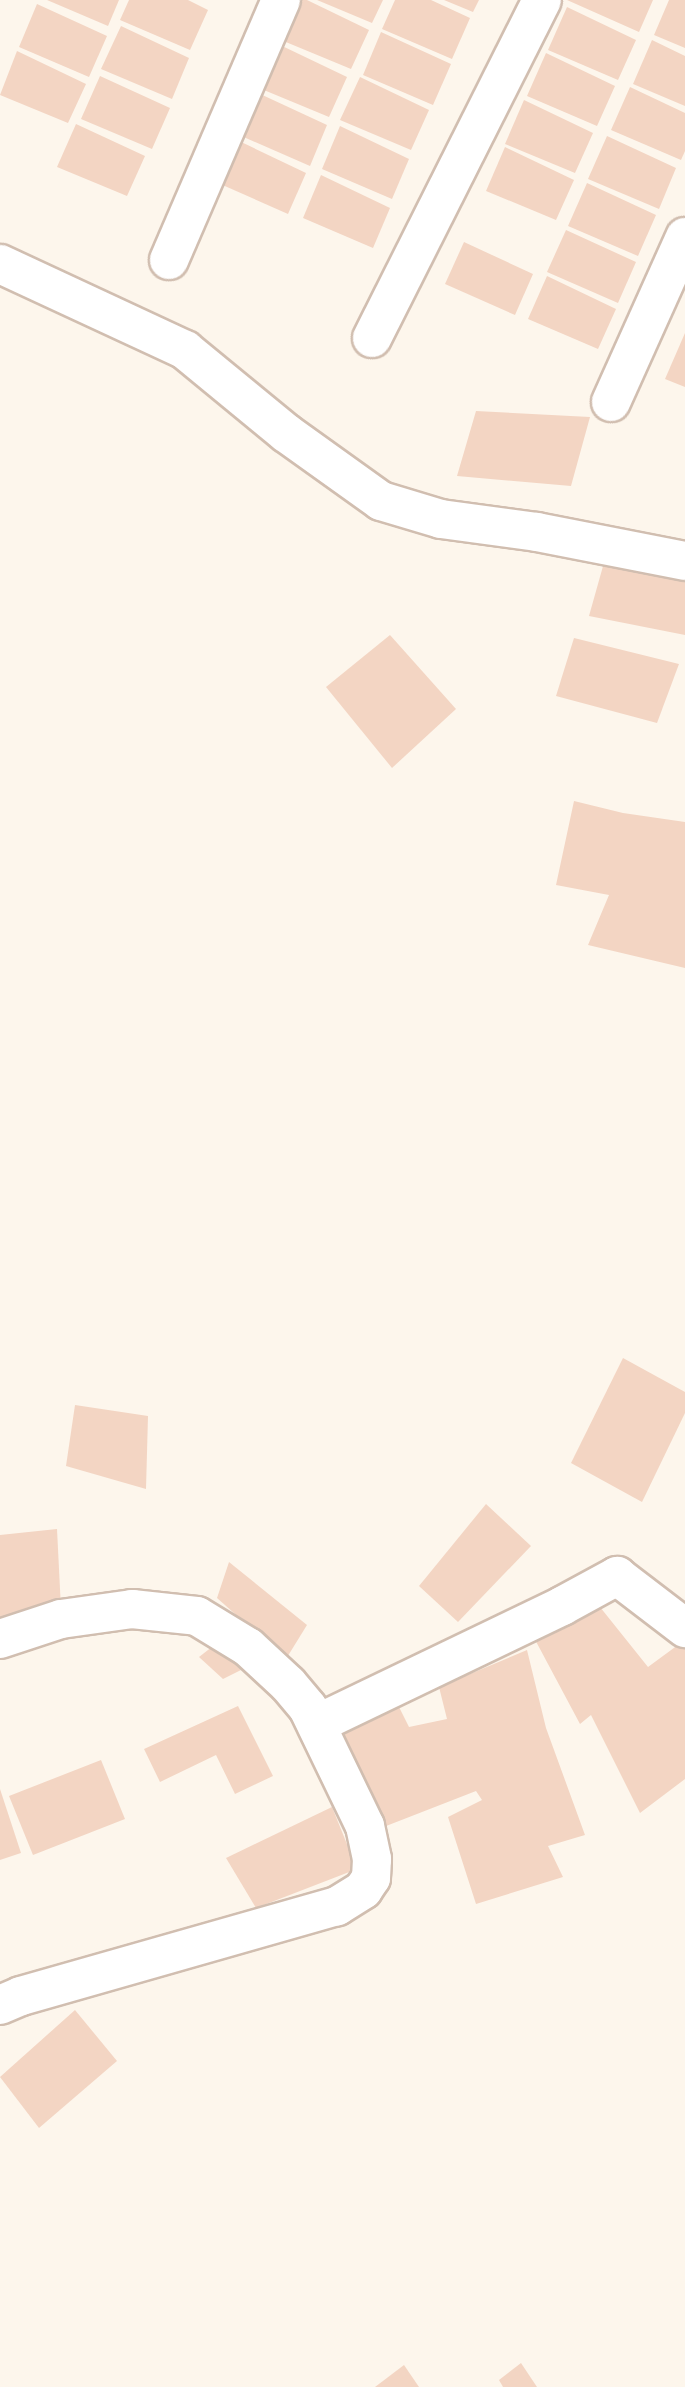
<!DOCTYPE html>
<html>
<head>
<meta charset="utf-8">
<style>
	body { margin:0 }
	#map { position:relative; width:685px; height:2387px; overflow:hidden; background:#fdf6ec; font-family:Ubuntu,sans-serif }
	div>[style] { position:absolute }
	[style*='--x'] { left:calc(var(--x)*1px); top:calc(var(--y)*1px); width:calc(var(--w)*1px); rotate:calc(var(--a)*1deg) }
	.building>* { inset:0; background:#f3d5c3 }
	.roads { filter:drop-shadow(2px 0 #d1beb0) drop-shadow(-2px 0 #d1beb0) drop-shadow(0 2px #d1beb0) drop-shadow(0 -2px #d1beb0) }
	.street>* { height:38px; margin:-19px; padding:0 19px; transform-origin:19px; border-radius:19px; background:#fff }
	span { translate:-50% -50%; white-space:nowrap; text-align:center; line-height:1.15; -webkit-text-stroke:5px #fffaf3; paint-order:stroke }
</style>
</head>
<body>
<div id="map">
	<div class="building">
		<div style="clip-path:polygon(47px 0,119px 0,108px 26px)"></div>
		<div style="clip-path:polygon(129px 0,188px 0,208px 10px,190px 50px,120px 20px)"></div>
		<div style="clip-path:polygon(298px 0,307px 0,369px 30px,351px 69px,281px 40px)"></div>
		<div style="clip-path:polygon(317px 0,383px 0,372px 23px)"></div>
		<div style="clip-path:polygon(395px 0,431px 0,470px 18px,452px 59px,382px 29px)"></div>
		<div style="clip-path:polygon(444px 0,479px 0,473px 12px)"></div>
		<div style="clip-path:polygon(567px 0,653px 0,639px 32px)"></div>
		<div style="clip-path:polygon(669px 0,685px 0,685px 48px,654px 35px)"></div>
		<div style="clip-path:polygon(37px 4px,107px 36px,89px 77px,19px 47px)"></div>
		<div style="clip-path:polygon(567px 7px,636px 40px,618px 80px,548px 50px)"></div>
		<div style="clip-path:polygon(121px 26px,189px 58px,172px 99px,101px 69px)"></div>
		<div style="clip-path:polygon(381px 32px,451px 64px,433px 105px,363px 75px)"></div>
		<div style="clip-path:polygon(652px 40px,685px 56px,685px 106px,633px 84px)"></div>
		<div style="clip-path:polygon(278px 44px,347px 77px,329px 117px,259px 88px)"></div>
		<div style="clip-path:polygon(17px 51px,86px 84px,68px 123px,0 95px)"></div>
		<div style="clip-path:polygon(546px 53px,615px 86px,597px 126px,527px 96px)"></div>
		<div style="clip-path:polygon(100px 76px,170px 108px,152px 149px,81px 119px)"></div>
		<div style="clip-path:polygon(360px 77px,429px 110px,411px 150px,340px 120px)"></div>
		<div style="clip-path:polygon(630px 87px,685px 113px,685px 151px,681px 160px,611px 130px)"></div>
		<div style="clip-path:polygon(258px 93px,327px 125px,310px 166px,239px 135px)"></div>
		<div style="clip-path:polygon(524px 100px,593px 133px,575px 173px,505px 144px)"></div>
		<div style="clip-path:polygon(76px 124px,145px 156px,127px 196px,57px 167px)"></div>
		<div style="clip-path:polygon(340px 126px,409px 159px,392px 199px,322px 169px)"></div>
		<div style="clip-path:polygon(607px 136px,676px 168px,659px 209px,588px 179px)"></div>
		<div style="clip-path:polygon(237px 140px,306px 173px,288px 214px,218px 183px)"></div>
		<div style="clip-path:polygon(505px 147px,574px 180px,556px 220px,486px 191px)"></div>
		<div style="clip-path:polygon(321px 175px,390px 208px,373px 248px,303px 218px)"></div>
		<div style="clip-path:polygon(587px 183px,656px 215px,638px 256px,568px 226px)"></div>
		<div style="clip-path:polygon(566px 230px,636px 262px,618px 303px,547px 272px)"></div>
		<div style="clip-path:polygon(464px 242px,533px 274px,515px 315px,445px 284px)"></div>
		<div style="clip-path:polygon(547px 276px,616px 309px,598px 349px,528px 319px)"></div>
		<div style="clip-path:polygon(685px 333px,685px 387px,665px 379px)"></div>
		<div style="clip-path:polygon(476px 411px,590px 417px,571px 486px,457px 476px)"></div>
		<div style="clip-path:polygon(605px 559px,685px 576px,685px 635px,589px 616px)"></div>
		<div style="clip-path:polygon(390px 635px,456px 709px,392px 768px,326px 687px)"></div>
		<div style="clip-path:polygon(574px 638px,679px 664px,657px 723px,556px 696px)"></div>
		<div style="clip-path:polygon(574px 801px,623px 813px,685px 822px,685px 968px,588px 945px,609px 895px,556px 885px)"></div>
		<div style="clip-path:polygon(623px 1358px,685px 1392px,685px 1413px,642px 1502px,571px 1463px)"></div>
		<div style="clip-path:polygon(75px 1405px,148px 1416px,146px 1489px,66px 1466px)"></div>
		<div style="clip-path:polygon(486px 1504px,531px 1546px,458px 1622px,419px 1586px)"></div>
		<div style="clip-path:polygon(57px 1529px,61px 1609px,0 1625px,0 1535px)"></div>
		<div style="clip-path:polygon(229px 1562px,307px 1625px,286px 1659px,217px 1598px)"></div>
		<div style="clip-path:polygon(596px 1602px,648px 1667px,682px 1642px,685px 1647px,685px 1779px,640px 1813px,591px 1715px,580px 1724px,532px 1634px)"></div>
		<div style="clip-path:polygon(217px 1643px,241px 1670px,223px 1679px,199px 1657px)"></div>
		<div style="clip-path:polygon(527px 1650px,546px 1728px,585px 1835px,548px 1846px,563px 1877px,476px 1904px,448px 1817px,482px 1800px,476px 1791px,381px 1828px,342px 1729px,399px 1707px,409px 1727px,447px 1719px,439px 1687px)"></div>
		<div style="clip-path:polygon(238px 1706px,273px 1776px,235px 1794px,216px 1755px,160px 1782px,144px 1749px)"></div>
		<div style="clip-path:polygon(101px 1760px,125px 1819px,33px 1855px,9px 1796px)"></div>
		<div style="clip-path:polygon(0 1789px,21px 1853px,0 1860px)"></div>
		<div style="clip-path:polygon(332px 1807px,357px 1869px,256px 1908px,226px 1858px)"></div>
		<div style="clip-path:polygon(75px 2010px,117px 2061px,39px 2128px,0 2077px)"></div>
		<div style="clip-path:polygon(521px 2363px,537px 2387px,503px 2387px,499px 2380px)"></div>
		<div style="clip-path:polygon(404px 2365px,419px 2387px,375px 2387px)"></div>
	</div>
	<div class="roads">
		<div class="street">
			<div style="--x:169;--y:260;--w:283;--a:-66.7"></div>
			<div style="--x:0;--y:264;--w:204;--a:24.9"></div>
			<div style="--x:185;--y:350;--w:131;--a:39.4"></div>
			<div style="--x:286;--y:433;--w:117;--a:35.6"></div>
			<div style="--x:381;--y:501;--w:63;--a:16.7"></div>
			<div style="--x:441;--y:519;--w:97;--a:7.7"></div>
			<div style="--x:537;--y:532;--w:151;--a:11.1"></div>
			<div style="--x:372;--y:338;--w:378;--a:-63.3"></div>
			<div style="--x:611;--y:402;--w:181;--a:-65.8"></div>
			<div style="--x:0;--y:1639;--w:64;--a:-18.2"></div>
			<div style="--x:61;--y:1619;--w:72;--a:-8"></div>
			<div style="--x:132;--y:1609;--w:65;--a:6.1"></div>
			<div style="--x:197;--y:1616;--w:60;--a:31.3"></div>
			<div style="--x:248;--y:1647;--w:54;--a:42.8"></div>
			<div style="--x:288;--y:1684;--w:31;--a:50"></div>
			<div style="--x:308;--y:1708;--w:131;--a:64.2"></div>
			<div style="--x:365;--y:1826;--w:34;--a:78"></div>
			<div style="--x:372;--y:1859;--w:19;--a:93"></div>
			<div style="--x:371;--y:1878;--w:14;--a:124"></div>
			<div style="--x:363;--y:1890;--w:31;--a:148"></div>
			<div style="--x:337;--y:1906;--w:329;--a:164.1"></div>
			<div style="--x:21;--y:1996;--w:23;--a:157"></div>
			<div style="--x:317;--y:1724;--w:272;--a:-25.7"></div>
			<div style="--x:562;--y:1606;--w:63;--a:-28.6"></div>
			<div style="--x:617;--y:1576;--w:86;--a:37.4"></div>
		</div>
	</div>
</div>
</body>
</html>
